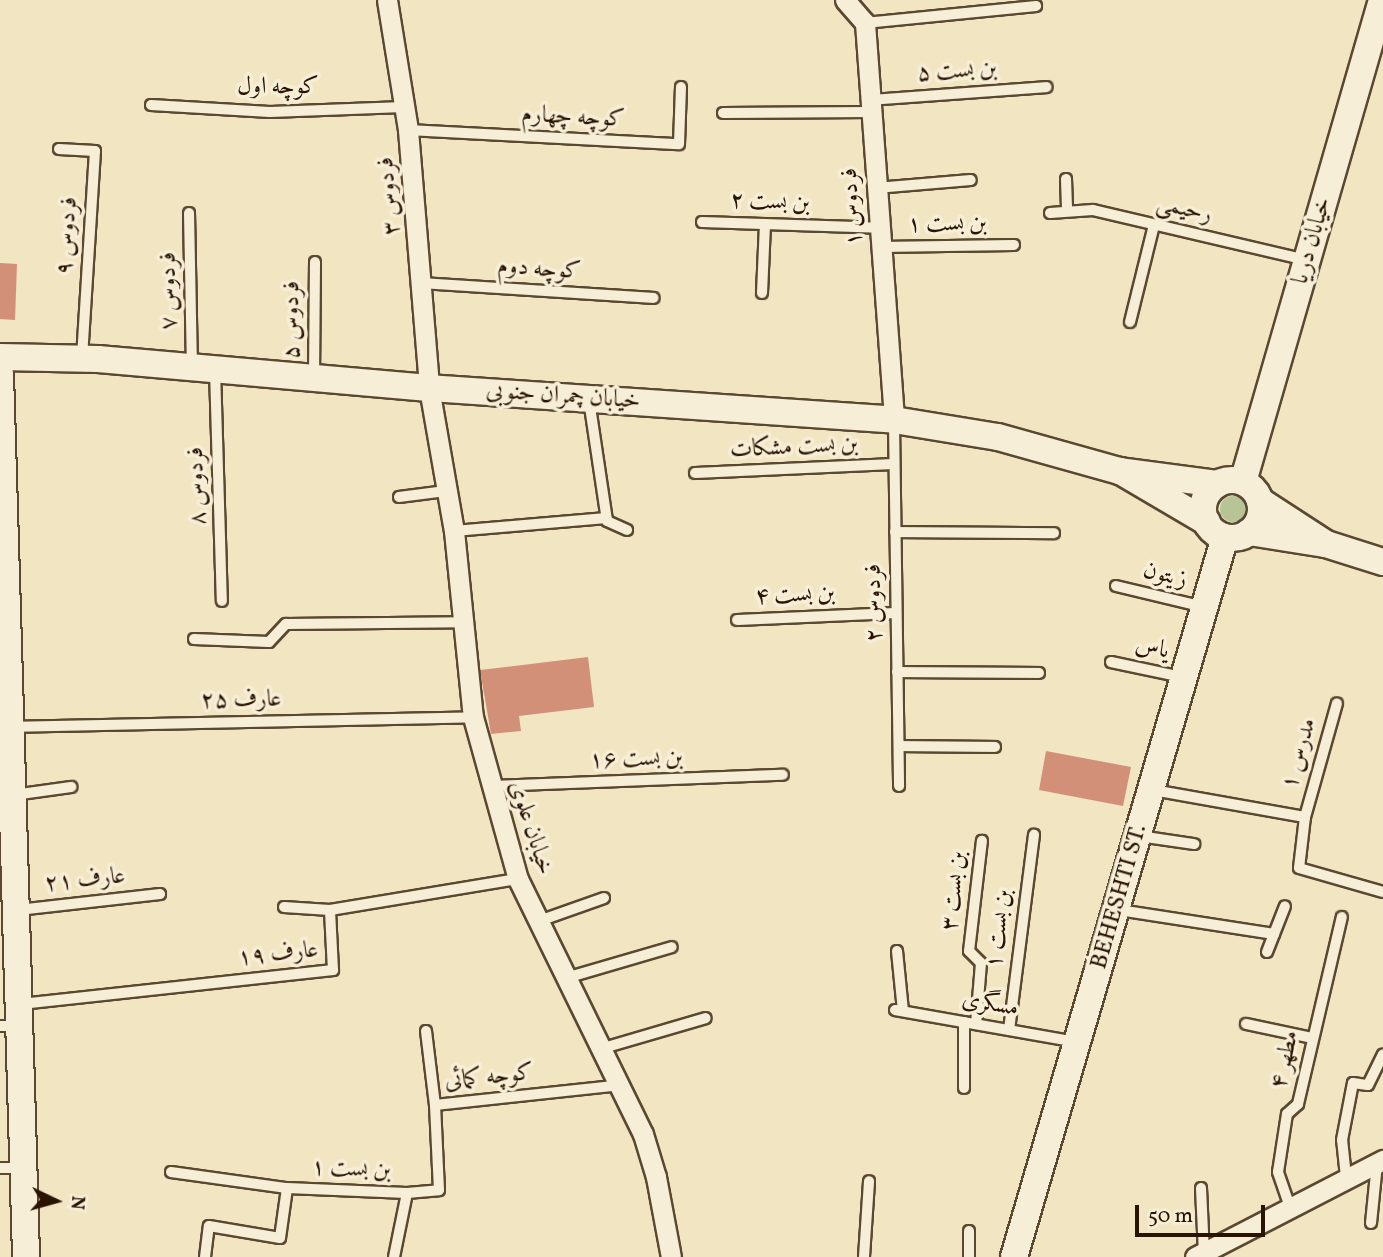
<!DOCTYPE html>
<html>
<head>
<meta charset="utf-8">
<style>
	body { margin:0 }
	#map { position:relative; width:1383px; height:1257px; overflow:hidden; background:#f2e5c2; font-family:Vollkorn,Amiri,serif }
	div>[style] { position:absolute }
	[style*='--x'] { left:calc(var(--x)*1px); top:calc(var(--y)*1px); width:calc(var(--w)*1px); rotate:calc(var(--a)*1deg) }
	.green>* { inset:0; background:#b7c596 }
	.round { border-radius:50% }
	.building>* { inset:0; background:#d39078 }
	.roads { filter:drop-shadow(2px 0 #5a4831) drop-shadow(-2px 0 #5a4831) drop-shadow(0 2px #5a4831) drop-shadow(0 -2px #5a4831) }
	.lane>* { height:10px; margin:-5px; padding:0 5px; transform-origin:5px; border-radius:5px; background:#f7eed7 }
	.street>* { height:19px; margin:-9.5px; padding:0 9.5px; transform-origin:9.5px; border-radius:9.5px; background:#f7eed7 }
	.secondary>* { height:26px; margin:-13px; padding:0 13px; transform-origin:13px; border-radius:13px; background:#f7eed7 }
	.secondary>.ring { margin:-13px; padding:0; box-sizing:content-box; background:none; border:26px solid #f7eed7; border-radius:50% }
	span { translate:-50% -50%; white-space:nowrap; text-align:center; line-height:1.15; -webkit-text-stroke:7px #f7eed7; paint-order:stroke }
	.street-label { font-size:24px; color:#281401 }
	.north { position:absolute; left:21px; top:1166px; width:70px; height:70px; -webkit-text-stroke:5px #f7eed7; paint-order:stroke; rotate:95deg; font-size:19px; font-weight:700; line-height:28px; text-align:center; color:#281401 }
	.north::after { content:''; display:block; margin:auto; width:24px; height:32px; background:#281401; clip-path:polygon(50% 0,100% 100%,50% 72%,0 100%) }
	.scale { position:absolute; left:1135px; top:1205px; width:130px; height:32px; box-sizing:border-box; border:4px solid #281401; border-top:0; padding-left:9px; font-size:21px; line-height:24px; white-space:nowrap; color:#281401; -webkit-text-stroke:5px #f7eed7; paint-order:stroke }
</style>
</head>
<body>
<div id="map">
	<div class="green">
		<div class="round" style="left:1220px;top:496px;width:26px;height:26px"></div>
	</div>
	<div class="building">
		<div style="clip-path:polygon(0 263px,17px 264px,15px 320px,0 319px)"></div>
		<div style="clip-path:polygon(588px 657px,594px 707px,519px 716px,521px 731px,491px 734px,480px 670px)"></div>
		<div style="clip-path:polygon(1046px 751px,1131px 767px,1123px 806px,1039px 790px)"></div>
	</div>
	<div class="roads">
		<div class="lane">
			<div style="--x:865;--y:23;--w:172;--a:-5.7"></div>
			<div style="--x:870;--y:100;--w:177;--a:-4.2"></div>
			<div style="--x:151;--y:105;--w:119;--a:3.4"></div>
			<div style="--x:270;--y:112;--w:134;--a:-2.1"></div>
			<div style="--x:723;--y:113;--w:148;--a:-0.4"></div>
			<div style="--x:408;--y:130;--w:271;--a:3"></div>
			<div style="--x:679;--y:144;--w:57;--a:-88"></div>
			<div style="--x:59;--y:149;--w:36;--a:3"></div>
			<div style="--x:95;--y:151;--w:205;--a:93.6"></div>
			<div style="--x:1066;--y:179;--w:32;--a:88"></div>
			<div style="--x:876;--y:188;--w:95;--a:-4.8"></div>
			<div style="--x:189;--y:213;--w:153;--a:88.9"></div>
			<div style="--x:1050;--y:213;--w:43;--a:-4"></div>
			<div style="--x:1093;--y:210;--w:219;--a:13.2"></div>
			<div style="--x:702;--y:222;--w:177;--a:1.9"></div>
			<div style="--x:880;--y:247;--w:134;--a:-0.9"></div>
			<div style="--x:422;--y:283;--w:232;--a:3.7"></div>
			<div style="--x:762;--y:293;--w:69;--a:-87.5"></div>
			<div style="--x:1130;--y:322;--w:100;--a:-76.1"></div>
			<div style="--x:215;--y:370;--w:231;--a:88.3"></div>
			<div style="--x:314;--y:377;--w:115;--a:-89.5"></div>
			<div style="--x:589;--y:400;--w:122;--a:81.5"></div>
			<div style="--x:607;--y:521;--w:22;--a:24"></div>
			<div style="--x:894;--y:423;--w:363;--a:89.2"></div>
			<div style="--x:695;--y:473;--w:199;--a:-2.6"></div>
			<div style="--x:399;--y:497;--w:47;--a:-7.3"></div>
			<div style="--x:454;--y:531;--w:153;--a:-4.9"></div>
			<div style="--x:895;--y:532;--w:159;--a:0.4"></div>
			<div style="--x:1116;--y:586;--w:90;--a:13.4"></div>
			<div style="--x:737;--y:620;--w:159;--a:-2.5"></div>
			<div style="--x:194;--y:639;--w:75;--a:2.3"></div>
			<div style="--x:269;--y:642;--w:25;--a:-47"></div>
			<div style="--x:286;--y:624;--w:177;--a:-0.6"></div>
			<div style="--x:1111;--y:662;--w:73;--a:11.9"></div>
			<div style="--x:897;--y:672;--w:142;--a:0.4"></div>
			<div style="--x:11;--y:727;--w:462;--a:-1.2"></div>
			<div style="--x:899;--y:746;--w:96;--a:0.6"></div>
			<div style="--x:491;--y:786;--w:292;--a:-2.2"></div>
			<div style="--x:1153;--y:790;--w:154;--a:10.1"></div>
			<div style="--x:1305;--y:817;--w:51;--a:96.7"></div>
			<div style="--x:1299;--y:868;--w:87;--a:15.9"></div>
			<div style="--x:13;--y:795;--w:59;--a:-7.9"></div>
			<div style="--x:1305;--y:817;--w:118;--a:-74.3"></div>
			<div style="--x:1139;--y:836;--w:56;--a:8.3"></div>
			<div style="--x:284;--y:907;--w:46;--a:3.7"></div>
			<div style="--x:330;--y:910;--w:191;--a:-9.4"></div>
			<div style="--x:18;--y:910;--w:143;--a:-6.4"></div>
			<div style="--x:1119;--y:910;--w:157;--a:8.8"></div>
			<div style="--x:539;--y:921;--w:69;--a:-19.5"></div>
			<div style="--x:897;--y:951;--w:60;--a:84.3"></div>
			<div style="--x:1267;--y:952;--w:49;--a:-68.6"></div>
			<div style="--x:566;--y:978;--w:110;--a:-16.3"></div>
			<div style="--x:21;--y:1004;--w:314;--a:-6.2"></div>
			<div style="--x:333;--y:970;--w:60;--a:-92.9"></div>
			<div style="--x:895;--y:1010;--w:185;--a:10"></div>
			<div style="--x:976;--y:1024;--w:61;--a:-85.3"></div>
			<div style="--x:981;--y:963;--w:17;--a:-135"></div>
			<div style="--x:969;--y:951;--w:111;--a:-83.3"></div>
			<div style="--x:1246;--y:1024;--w:67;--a:12"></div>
			<div style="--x:0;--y:1026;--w:19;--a:0"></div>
			<div style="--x:1009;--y:1030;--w:197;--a:-82.7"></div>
			<div style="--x:426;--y:1031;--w:75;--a:83.1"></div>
			<div style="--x:435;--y:1105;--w:187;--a:-6.1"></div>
			<div style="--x:600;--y:1049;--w:110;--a:-16.3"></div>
			<div style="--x:964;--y:1088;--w:66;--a:-90"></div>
			<div style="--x:0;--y:1168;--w:20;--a:0"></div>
			<div style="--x:171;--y:1172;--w:117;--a:7.9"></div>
			<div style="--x:1346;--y:1177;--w:37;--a:-96"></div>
			<div style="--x:1342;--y:1140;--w:58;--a:-79.1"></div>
			<div style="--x:1353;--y:1083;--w:15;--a:8"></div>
			<div style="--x:1368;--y:1085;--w:34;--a:-64"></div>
			<div style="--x:1201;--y:1188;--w:66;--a:87.4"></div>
			<div style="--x:1290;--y:1207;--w:37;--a:-109"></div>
			<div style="--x:1278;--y:1172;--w:59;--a:-81.2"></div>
			<div style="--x:1287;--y:1114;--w:15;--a:-42"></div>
			<div style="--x:1298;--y:1104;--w:192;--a:-76.8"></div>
			<div style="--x:1371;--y:1223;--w:59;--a:-84.2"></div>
			<div style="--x:205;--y:1257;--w:31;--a:-83"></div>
			<div style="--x:209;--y:1226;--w:72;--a:9.6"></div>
			<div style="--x:280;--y:1238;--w:50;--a:-82"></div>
			<div style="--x:287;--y:1188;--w:120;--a:2.4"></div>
			<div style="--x:407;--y:1193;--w:32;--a:-5"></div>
			<div style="--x:439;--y:1190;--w:85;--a:-92.7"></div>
			<div style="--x:394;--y:1257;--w:65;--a:-78.5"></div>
			<div style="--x:864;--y:1257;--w:76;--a:-86.2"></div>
			<div style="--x:969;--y:1257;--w:26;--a:-90"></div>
		</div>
		<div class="street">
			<div style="--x:387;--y:0;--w:132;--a:80.8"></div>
			<div style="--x:408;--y:130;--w:259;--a:85.3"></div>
			<div style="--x:429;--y:388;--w:145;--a:80.1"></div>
			<div style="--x:454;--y:531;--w:187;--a:84.2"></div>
			<div style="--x:473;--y:717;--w:168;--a:74.5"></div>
			<div style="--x:518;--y:879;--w:284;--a:63.9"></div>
			<div style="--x:643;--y:1134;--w:45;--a:73.2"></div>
			<div style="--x:656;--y:1177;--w:81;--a:79.4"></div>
			<div style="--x:845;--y:0;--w:30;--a:49"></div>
			<div style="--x:865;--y:23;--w:398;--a:85.8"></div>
			<div style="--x:1195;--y:1257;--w:212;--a:-27.3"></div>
		</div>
		<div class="secondary">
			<div style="--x:0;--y:357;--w:98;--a:1.2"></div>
			<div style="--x:98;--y:359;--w:332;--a:5"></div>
			<div style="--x:429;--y:388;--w:466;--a:3.9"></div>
			<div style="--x:894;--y:420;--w:105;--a:9.3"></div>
			<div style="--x:998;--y:437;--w:127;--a:15.6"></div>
			<div style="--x:0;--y:374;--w:883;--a:88.31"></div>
			<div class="ring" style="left:1203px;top:480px;width:32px;height:32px"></div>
			<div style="--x:1243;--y:482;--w:502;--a:-73.91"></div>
			<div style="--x:1207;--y:522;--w:101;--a:-149.6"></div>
			<div style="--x:1120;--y:471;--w:98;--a:7.6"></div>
			<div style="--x:1249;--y:532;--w:78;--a:8.9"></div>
			<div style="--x:1326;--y:544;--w:79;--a:-146.9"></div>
			<div style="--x:1326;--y:544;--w:60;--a:17.5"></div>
			<div style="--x:1014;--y:1257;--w:750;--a:-73.67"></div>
		</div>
	</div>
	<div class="street-label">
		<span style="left:957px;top:72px;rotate:-4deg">بن بست ۵</span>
		<span style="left:278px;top:88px">کوچه اول</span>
		<span style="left:573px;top:118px;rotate:3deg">کوچه چهارم</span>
		<span style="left:390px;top:196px;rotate:-95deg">فردوس ۳</span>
		<span style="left:770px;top:203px;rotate:2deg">بن بست ۲</span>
		<span style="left:853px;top:207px;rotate:-94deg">فردوس ۱</span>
		<span style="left:1184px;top:210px;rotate:13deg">رحیمی</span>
		<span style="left:947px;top:225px;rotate:-1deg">بن بست ۱</span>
		<span style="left:68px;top:236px;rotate:-86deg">فردوس ۹</span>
		<span style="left:1313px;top:241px;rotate:-74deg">خیابان دریا</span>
		<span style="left:539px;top:270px;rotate:4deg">کوچه دوم</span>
		<span style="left:170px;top:291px;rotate:-91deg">فردوس ۷</span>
		<span style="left:293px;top:320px;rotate:-90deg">فردوس ۵</span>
		<span style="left:563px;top:397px;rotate:4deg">خیابان چمران جنوبی</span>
		<span style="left:794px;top:448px;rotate:-3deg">بن بست مشکات</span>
		<span style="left:198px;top:486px;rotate:-92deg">فردوس ۸</span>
		<span style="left:1165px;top:576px;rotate:14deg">زیتون</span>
		<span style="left:795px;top:596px;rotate:-3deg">بن بست ۴</span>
		<span style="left:875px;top:603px;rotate:-91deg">فردوس ۲</span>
		<span style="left:1152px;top:649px;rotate:12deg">یاس</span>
		<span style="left:241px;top:701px;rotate:-1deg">عارف ۲۵</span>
		<span style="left:1300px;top:754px;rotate:-74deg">مدرس ۱</span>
		<span style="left:636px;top:760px;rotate:-2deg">بن بست ۱۶</span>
		<span style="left:530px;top:828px;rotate:72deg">خیابان علوی</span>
		<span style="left:85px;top:881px;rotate:-6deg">عارف ۲۱</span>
		<span style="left:955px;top:891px;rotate:-84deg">بن بست ۳</span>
		<span style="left:1120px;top:897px;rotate:-74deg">BEHESHTI ST.</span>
		<span style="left:1000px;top:929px;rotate:-83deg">بن بست ۱</span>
		<span style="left:278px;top:955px;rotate:-6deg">عارف ۱۹</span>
		<span style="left:990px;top:1005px;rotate:10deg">مسگری</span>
		<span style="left:1286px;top:1060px;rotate:-78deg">مطهر ۴</span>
		<span style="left:489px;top:1078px;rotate:-6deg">کوچه کمائی</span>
		<span style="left:351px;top:1170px;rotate:2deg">بن بست ۱</span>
	</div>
	<div class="north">N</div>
	<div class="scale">50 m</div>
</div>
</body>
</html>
